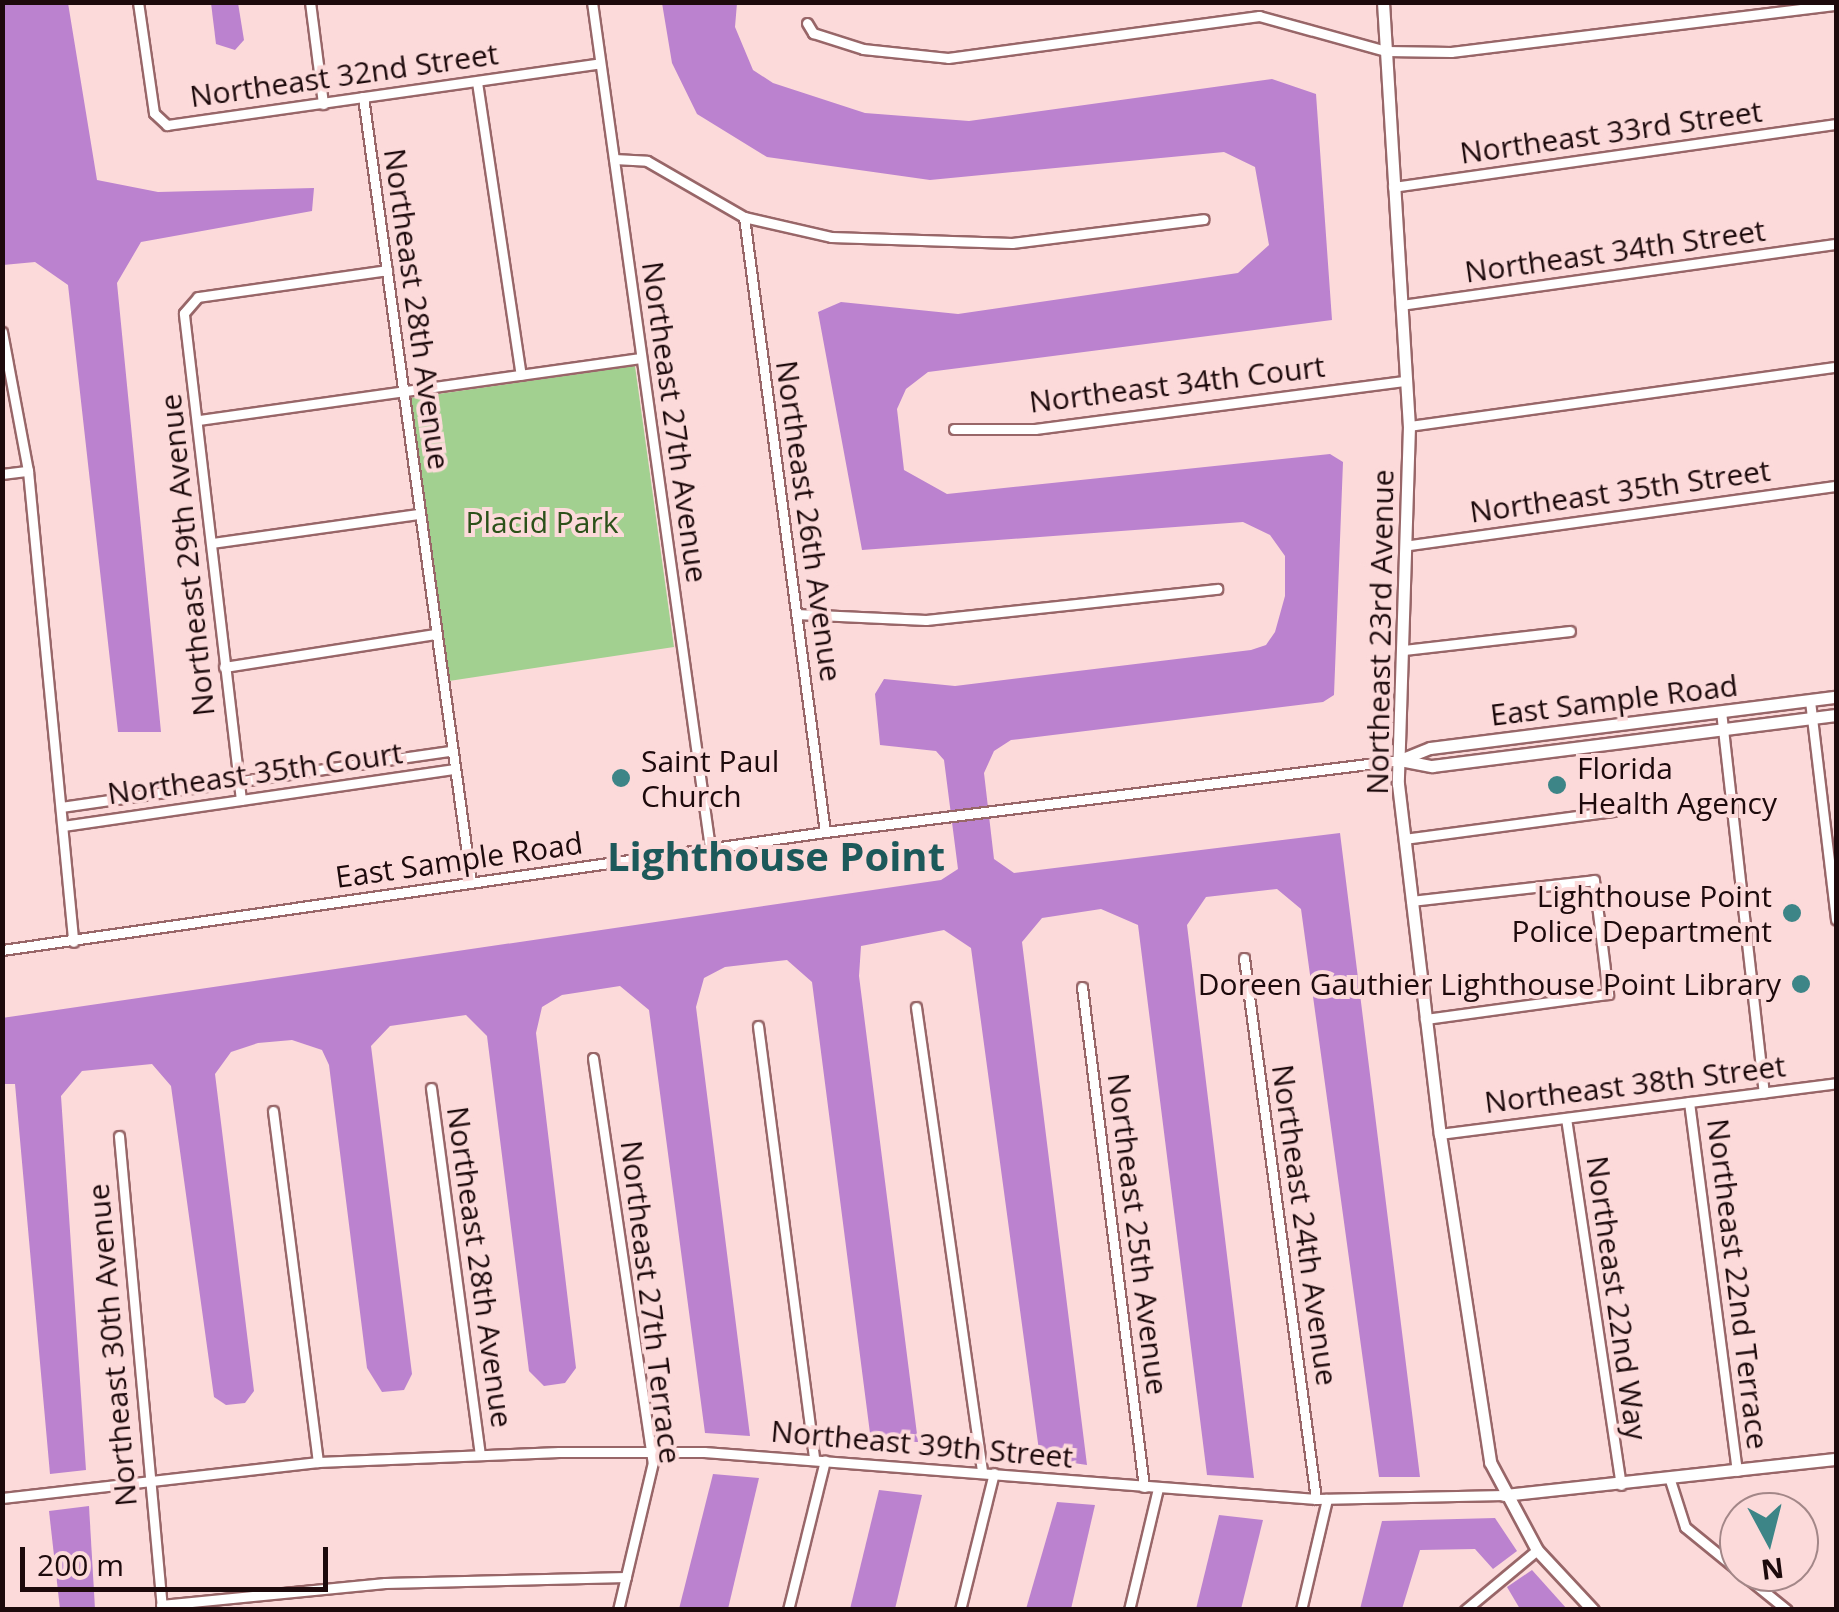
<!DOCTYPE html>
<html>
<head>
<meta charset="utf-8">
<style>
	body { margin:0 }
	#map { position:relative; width:1839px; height:1612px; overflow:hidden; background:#fcdada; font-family:"Open Sans",sans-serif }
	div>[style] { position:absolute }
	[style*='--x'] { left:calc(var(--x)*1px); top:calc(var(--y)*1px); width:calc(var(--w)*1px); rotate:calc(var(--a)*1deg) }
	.green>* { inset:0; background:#a2d090 }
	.water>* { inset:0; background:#bb82cf }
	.roads { filter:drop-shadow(2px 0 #986668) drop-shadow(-2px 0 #986668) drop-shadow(0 2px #986668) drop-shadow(0 -2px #986668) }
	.minor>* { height:9px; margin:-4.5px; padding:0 4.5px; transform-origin:4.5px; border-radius:4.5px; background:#fff }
	.tertiary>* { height:11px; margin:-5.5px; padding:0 5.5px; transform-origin:5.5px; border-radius:5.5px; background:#fff }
	.dots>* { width:28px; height:28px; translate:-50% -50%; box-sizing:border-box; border:5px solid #fcdada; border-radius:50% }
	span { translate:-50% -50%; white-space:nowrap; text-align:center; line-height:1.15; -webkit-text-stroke:8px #fcdada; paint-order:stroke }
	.street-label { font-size:30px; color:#1d0a0c }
	.park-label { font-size:30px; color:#2b5119 }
	.poi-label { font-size:30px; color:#1d0a0c }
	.left { translate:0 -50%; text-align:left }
	.right { translate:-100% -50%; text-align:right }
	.district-label { font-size:40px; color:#1d595a; font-weight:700 }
	.frame { position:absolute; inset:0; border:5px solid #1d0a0c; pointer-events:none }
	.north { position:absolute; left:1719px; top:1492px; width:100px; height:100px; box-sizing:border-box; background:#fcdada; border:2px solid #a38788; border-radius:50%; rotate:173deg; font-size:28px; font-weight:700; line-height:40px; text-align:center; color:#1d0a0c }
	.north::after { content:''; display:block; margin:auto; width:35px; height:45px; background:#3d8587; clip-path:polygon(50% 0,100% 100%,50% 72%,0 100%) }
	.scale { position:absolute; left:20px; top:1547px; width:308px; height:45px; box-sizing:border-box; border:5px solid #1d0a0c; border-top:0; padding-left:12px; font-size:30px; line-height:35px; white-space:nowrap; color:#1d0a0c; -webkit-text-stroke:8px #fcdada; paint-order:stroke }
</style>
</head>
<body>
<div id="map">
	<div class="green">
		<div style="clip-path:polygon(635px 366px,674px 647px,449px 681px,410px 398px)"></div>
	</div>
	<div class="water">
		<div style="clip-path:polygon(3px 2px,68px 3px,97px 180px,158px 192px,314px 188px,312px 211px,141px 242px,117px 283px,161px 732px,118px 732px,68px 285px,35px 262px,3px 265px)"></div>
		<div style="clip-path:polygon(211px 3px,238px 3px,244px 40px,235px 50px,216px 44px)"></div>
		<div style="clip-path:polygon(662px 3px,737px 3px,735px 27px,753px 70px,773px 83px,865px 113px,969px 121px,1272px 79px,1316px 94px,1332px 320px,928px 372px,906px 389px,897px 409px,904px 470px,947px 494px,1330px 454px,1343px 462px,1334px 695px,1323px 702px,1011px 740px,994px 751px,984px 773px,994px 859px,1014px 873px,1340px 833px,1420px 1477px,1379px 1477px,1301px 909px,1277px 889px,1206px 897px,1187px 925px,1254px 1478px,1207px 1475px,1138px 925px,1101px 909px,1042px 918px,1022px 942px,1087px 1465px,1040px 1458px,971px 948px,944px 930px,861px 946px,859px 976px,918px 1442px,871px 1441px,812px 982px,787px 960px,725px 967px,704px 978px,696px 1007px,750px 1436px,705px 1433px,649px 1010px,620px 986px,562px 995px,542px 1007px,536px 1033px,576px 1368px,565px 1383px,544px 1386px,529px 1371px,487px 1036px,466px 1015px,390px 1026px,371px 1046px,412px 1374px,404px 1390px,382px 1392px,367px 1368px,329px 1065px,322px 1050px,292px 1040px,258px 1043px,231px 1052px,215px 1074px,254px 1391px,245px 1403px,226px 1405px,214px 1397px,171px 1086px,152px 1064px,82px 1071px,61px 1096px,86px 1470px,50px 1474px,15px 1084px,3px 1084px,2px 1018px,941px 880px,958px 869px,944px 760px,936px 751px,880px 745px,875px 694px,884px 679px,955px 686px,1251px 650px,1266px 645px,1275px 632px,1285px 596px,1285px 556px,1270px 535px,1243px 522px,862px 550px,818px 312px,841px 302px,958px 314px,1238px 273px,1269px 245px,1255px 167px,1224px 152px,930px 180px,767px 157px,697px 114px,672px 63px)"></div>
		<div style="clip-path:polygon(713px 1474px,759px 1478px,728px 1609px,679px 1609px)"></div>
		<div style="clip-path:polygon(879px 1490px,922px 1495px,895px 1609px,850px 1609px)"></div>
		<div style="clip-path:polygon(1057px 1502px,1095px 1505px,1071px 1609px,1026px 1609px)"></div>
		<div style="clip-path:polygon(89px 1506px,95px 1609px,60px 1609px,49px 1511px)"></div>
		<div style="clip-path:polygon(1219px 1515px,1263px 1520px,1241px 1609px,1196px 1609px)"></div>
		<div style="clip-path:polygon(1495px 1518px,1517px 1551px,1493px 1569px,1475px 1549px,1420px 1550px,1402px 1609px,1360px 1609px,1382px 1521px)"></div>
		<div style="clip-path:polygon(1532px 1570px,1567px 1609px,1520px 1609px,1507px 1587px)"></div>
	</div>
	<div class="roads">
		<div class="minor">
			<div style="--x:138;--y:2;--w:112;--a:81.8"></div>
			<div style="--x:154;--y:113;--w:18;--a:43"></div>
			<div style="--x:167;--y:125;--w:437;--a:-8.1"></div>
			<div style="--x:310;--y:2;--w:103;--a:82.7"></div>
			<div style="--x:592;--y:2;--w:854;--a:82.06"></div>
			<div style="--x:807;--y:23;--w:12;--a:59"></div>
			<div style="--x:813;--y:33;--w:52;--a:17.7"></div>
			<div style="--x:863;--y:49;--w:85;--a:6"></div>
			<div style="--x:948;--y:58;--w:314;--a:-7.7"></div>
			<div style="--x:1259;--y:16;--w:132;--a:15.4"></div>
			<div style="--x:1386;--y:51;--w:65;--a:0.9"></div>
			<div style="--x:1451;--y:52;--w:388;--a:-7"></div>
			<div style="--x:477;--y:82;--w:296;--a:81.5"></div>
			<div style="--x:363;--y:97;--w:793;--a:82.18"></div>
			<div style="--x:614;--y:159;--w:33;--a:3"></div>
			<div style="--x:647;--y:161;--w:112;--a:30"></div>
			<div style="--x:744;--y:217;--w:89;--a:12.9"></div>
			<div style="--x:831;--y:237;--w:181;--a:1.9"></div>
			<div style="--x:1012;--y:243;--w:193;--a:-7.1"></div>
			<div style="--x:1393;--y:187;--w:447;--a:-8.1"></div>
			<div style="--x:744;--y:217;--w:620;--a:82.5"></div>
			<div style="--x:1401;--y:305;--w:439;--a:-8"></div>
			<div style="--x:2;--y:332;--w:141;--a:79.4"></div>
			<div style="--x:28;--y:471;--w:473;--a:84.5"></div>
			<div style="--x:199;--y:420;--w:445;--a:-8"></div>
			<div style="--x:1409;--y:426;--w:431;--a:-7.9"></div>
			<div style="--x:954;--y:429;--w:81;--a:0"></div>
			<div style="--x:1035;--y:429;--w:374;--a:-7.4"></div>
			<div style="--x:2;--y:474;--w:26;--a:-7"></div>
			<div style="--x:212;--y:543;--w:209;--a:-8"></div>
			<div style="--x:1410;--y:545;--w:430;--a:-7.9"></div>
			<div style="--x:796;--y:614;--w:130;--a:2.6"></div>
			<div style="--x:926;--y:620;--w:293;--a:-6.1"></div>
			<div style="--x:1404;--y:650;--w:167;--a:-6.5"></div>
			<div style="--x:224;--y:667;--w:214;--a:-8.9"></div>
			<div style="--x:1810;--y:701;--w:220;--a:83.2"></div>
			<div style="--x:1721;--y:711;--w:384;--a:83.6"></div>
			<div style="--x:241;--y:800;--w:490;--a:-96.7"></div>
			<div style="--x:184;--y:313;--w:21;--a:-49"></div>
			<div style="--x:198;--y:297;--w:191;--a:-8.1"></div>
			<div style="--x:61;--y:807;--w:395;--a:-8.2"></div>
			<div style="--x:63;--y:826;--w:396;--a:-8.3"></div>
			<div style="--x:1404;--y:839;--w:211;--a:-7.6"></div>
			<div style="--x:1411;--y:901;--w:184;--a:-6.5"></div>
			<div style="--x:1594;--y:880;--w:115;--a:83"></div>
			<div style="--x:1608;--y:994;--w:185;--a:172.2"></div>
			<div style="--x:2;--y:950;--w:831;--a:-8.16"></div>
			<div style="--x:825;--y:832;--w:579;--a:-7.14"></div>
			<div style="--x:1244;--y:958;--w:546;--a:82.42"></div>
			<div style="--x:1082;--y:987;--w:504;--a:82.93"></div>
			<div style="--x:916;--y:1007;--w:470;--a:81.9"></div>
			<div style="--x:758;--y:1026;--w:437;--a:82.6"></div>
			<div style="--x:593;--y:1058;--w:408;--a:81.6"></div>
			<div style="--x:653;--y:1462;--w:152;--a:103.3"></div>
			<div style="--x:431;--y:1088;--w:368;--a:82.4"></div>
			<div style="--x:1689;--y:1102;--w:372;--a:82.6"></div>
			<div style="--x:273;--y:1111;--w:354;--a:82.7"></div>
			<div style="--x:1566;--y:1118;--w:371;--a:81.5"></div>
			<div style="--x:1440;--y:1134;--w:399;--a:-7.3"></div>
			<div style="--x:119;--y:1136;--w:476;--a:84.8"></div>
			<div style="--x:1670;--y:1480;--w:49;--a:72.3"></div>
			<div style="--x:1685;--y:1527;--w:70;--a:39.2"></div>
			<div style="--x:2;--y:1498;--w:318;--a:-6.5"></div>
			<div style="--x:318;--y:1462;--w:241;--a:-2.4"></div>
			<div style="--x:559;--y:1452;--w:145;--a:0"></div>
			<div style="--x:704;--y:1452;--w:614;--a:4.39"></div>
			<div style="--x:1316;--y:1499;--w:188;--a:-1.2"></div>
			<div style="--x:1740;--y:1572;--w:60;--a:39"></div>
			<div style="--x:161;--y:1605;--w:225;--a:-5.6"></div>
			<div style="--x:385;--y:1583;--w:241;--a:-1.4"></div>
			<div style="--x:788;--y:1610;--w:154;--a:-76.1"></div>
			<div style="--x:960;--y:1610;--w:141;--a:-76.1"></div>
			<div style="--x:1129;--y:1610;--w:125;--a:-76.6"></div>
			<div style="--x:1301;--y:1610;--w:114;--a:-76.8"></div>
			<div style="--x:1465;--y:1610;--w:94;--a:-39.8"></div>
		</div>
		<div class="tertiary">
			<div style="--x:1383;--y:2;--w:425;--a:86.5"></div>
			<div style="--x:1409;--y:426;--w:358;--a:91.8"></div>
			<div style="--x:1398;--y:784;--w:353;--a:83.2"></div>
			<div style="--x:1440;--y:1134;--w:332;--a:81.3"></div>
			<div style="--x:1490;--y:1462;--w:100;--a:61.9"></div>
			<div style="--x:1537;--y:1550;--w:82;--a:47"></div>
			<div style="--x:1400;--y:760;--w:32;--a:-22"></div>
			<div style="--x:1430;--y:748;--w:409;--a:-7.2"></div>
			<div style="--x:1400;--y:760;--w:33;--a:11"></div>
			<div style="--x:1432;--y:766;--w:407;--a:-7.2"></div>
			<div style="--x:1504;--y:1495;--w:334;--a:-6.2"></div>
		</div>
	</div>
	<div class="dots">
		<div style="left:621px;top:778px;background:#3d8587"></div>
		<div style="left:1557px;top:785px;background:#3d8587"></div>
		<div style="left:1792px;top:913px;background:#3d8587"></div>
		<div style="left:1801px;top:984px;background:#3d8587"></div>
	</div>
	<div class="street-label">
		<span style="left:344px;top:75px;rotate:-8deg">Northeast 32nd Street</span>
		<span style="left:1611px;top:132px;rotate:-8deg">Northeast 33rd Street</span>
		<span style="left:1615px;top:251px;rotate:-8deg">Northeast 34th Street</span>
		<span style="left:417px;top:309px;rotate:82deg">Northeast 28th Avenue</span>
		<span style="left:1177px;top:384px;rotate:-7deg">Northeast 34th Court</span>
		<span style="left:675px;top:422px;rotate:82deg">Northeast 27th Avenue</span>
		<span style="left:1620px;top:491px;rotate:-8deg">Northeast 35th Street</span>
		<span style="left:809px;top:521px;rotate:82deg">Northeast 26th Avenue</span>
		<span style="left:187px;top:555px;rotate:-96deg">Northeast 29th Avenue</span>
		<span style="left:1380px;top:632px;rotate:-89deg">Northeast 23rd Avenue</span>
		<span style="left:1614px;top:700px;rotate:-7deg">East Sample Road</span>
		<span style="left:255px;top:773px;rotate:-8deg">Northeast 35th Court</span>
		<span style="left:459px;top:860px;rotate:-8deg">East Sample Road</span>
		<span style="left:1635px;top:1084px;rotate:-7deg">Northeast 38th Street</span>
		<span style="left:1305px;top:1225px;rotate:82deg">Northeast 24th Avenue</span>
		<span style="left:1138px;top:1234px;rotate:83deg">Northeast 25th Avenue</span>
		<span style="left:480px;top:1267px;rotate:82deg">Northeast 28th Avenue</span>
		<span style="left:1738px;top:1284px;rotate:83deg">Northeast 22nd Terrace</span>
		<span style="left:1617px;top:1298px;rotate:82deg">Northeast 22nd Way</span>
		<span style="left:651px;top:1302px;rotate:83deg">Northeast 27th Terrace</span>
		<span style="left:112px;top:1345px;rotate:-95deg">Northeast 30th Avenue</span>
		<span style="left:922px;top:1444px;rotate:5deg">Northeast 39th Street</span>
	</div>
	<div class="park-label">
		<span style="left:542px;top:522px">Placid Park</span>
	</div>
	<div class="poi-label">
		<span class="left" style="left:641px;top:778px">Saint Paul<br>Church</span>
		<span class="left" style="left:1577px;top:785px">Florida<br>Health Agency</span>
		<span class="right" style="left:1772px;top:913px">Lighthouse Point<br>Police Department</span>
		<span class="right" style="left:1781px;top:984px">Doreen Gauthier Lighthouse Point Library</span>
	</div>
	<div class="district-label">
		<span style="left:776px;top:856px">Lighthouse Point</span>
	</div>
	<div class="frame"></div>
	<div class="north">N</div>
	<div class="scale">200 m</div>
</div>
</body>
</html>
